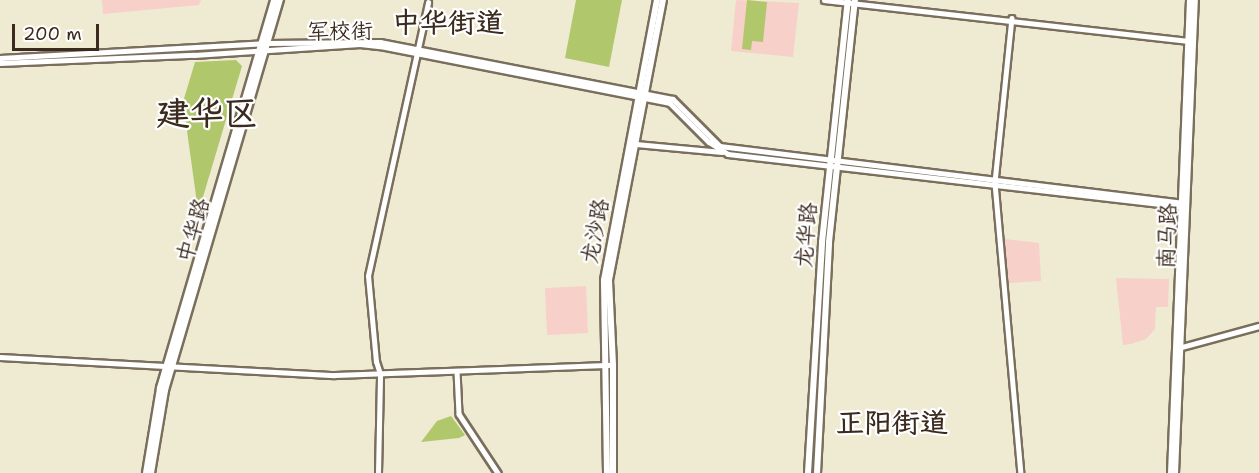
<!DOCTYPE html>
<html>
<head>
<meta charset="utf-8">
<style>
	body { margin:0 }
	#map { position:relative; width:1259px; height:473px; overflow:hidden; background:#efebd3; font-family:"Shantell Sans","LXGW WenKai TC",sans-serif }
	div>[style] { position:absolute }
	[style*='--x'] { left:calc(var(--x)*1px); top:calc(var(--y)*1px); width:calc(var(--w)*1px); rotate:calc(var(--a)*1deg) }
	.built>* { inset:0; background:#f7d0c9 }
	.green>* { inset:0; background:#b0c76c }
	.roads { filter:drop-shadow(2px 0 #7a6e5d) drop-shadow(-2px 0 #7a6e5d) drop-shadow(0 2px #7a6e5d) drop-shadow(0 -2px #7a6e5d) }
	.secondary>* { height:4.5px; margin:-2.25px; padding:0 2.25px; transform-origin:2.25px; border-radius:2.25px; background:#fff }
	.primary>* { height:6px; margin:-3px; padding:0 3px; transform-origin:3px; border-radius:3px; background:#fff }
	span { translate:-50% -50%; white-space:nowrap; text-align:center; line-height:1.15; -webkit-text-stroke:4.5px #fff; paint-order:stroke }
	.street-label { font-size:22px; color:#3b2a1e }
	.district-label { font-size:28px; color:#3b2a1e; font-weight:700 }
	.town-label { font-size:34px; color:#3b2a1e; font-weight:700 }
	.scale { position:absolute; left:12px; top:24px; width:87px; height:27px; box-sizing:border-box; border:3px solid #3b2a1e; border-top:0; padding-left:8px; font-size:18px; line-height:21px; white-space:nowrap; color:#3b2a1e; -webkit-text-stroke:4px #fff; paint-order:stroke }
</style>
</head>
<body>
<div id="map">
	<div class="built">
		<div style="clip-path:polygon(102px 0,201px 0,199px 5px,103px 14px)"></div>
		<div style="clip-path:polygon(736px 0,799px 3px,793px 57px,731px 51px)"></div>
		<div style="clip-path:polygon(1004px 239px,1039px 243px,1041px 281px,1008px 283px)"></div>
		<div style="clip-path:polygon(1116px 278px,1169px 279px,1168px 307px,1156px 307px,1155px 329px,1146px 339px,1131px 344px,1123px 345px)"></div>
		<div style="clip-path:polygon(586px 286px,588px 333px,547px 335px,545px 288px)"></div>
	</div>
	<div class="green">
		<div style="clip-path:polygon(576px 0,622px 0,609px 67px,565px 58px)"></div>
		<div style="clip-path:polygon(747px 0,767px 2px,763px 42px,752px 41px,751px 50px,742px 49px)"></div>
		<div style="clip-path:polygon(236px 60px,242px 66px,200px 207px,197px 203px,183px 102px,195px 62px)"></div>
		<div style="clip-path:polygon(451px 416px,465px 435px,459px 438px,421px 442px,437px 421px)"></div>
	</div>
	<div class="roads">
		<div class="secondary">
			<div style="--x:824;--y:0;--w:369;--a:6.4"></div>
			<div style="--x:1012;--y:18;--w:166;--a:95.9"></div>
			<div style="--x:995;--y:183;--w:291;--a:84.9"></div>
			<div style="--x:0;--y:58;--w:268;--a:-3.2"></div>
			<div style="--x:268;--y:43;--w:112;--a:-0.5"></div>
			<div style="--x:380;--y:42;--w:298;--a:11"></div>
			<div style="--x:673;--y:99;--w:66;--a:45"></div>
			<div style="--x:720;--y:146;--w:467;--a:7"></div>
			<div style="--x:0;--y:63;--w:194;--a:-2.4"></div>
			<div style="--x:194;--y:55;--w:166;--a:-3.8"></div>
			<div style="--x:360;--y:44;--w:20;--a:6"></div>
			<div style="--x:380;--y:46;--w:296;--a:11.1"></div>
			<div style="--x:670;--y:103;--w:55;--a:45"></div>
			<div style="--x:709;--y:142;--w:22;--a:32"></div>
			<div style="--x:728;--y:154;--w:458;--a:6.6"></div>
			<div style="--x:636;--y:144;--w:86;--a:5.3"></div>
			<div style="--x:1178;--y:348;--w:84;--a:-15.2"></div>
			<div style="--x:0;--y:357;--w:335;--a:3.1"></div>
			<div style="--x:335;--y:375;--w:278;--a:-2.1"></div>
			<div style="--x:457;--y:371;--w:43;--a:87.3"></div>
			<div style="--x:459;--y:414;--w:71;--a:56.5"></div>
			<div style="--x:378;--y:473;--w:99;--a:-88.8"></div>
			<div style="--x:380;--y:374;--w:13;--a:-108"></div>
			<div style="--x:376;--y:362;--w:86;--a:-95.3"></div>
			<div style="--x:368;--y:276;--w:280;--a:-77.6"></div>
		</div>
		<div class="primary">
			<div style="--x:146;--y:473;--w:86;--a:-80.6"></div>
			<div style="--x:160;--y:388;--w:404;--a:-73.6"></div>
			<div style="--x:151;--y:473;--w:84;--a:-80.4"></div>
			<div style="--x:165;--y:390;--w:407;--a:-73.6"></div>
			<div style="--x:607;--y:473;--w:193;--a:-90.9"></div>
			<div style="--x:604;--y:280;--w:285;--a:-79.3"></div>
			<div style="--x:613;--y:473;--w:108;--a:-90"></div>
			<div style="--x:613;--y:365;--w:85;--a:-92.7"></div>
			<div style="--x:609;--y:280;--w:285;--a:-79.1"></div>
			<div style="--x:808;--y:473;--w:231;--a:-86.5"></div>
			<div style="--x:822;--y:242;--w:243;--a:-83.9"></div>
			<div style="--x:817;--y:473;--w:231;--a:-87"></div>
			<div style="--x:829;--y:242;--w:243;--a:-83.9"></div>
			<div style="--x:1171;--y:473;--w:473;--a:-87.7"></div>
			<div style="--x:1175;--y:473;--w:473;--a:-87.6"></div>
		</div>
	</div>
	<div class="street-label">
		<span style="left:340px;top:31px;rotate:-1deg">军校街</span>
		<span style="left:193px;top:230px;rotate:-74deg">中华路</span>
		<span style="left:595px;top:231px;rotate:-79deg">龙沙路</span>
		<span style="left:806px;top:235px;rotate:-85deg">龙华路</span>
		<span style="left:1167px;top:236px;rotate:-88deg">南马路</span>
	</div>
	<div class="district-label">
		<span style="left:448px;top:22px">中华街道</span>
		<span style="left:892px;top:422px">正阳街道</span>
	</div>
	<div class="town-label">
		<span style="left:207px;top:114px">建华区</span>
	</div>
	<div class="scale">200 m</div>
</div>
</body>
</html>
